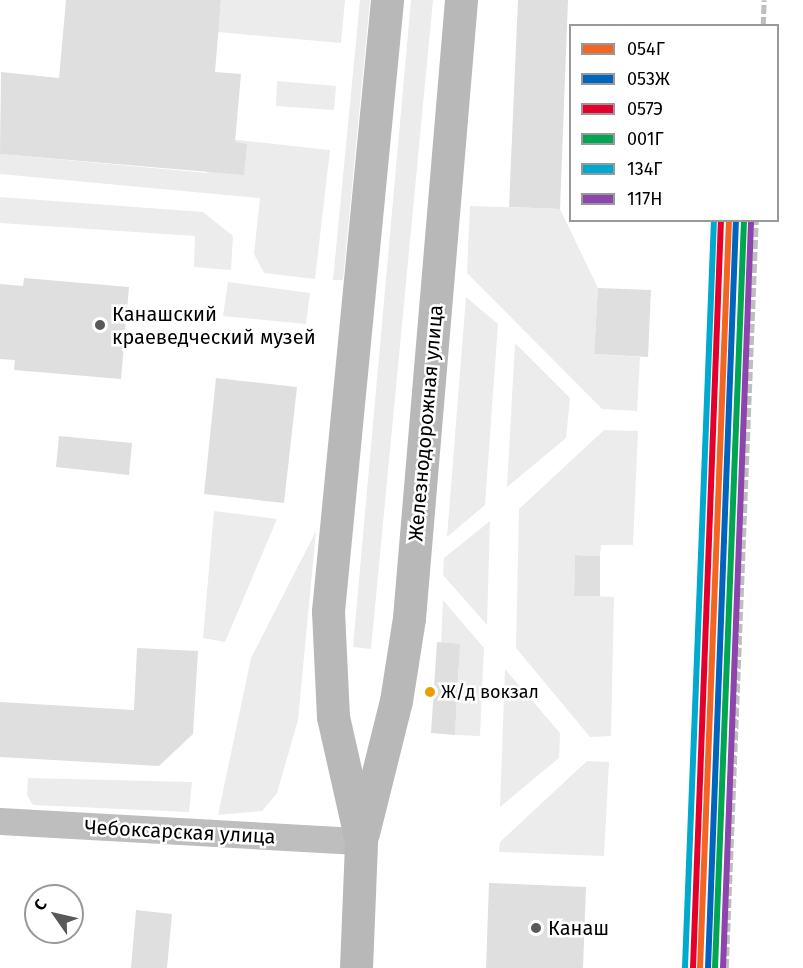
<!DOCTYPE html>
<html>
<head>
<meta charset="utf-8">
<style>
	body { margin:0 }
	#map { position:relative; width:803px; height:968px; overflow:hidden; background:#fff; font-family:"Fira Sans",sans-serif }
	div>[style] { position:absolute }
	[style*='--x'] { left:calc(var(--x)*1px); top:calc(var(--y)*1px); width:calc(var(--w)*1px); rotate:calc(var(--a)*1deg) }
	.green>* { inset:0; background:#ececec }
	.building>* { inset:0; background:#dfdfdf }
	.street>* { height:27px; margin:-13.5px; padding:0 13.5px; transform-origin:13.5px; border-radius:13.5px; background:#bebebe }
	.secondary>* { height:33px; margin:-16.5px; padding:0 16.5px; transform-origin:16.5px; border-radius:16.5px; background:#b8b8b8 }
	.rail>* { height:4.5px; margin-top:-2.25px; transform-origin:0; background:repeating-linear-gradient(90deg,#bebebe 0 9px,transparent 0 12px) }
	.rail-1>* { height:6px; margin:-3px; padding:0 3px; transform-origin:3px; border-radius:3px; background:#f26522 }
	.rail-2>* { height:6px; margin:-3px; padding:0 3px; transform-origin:3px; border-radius:3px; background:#0065bd }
	.rail-3>* { height:6px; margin:-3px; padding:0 3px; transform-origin:3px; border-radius:3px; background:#e4002b }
	.rail-4>* { height:6px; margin:-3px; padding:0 3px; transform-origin:3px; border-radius:3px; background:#00a651 }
	.rail-5>* { height:6px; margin:-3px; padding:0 3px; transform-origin:3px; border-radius:3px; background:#00a9ce }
	.rail-6>* { height:6px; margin:-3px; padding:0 3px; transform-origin:3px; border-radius:3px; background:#8e44ad }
	.dots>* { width:16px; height:16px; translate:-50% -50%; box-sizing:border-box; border:3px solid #fff; border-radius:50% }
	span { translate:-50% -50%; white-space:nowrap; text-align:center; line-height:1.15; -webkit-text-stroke:5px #fff; paint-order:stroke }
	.bus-label { font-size:18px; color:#000 }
	.left { translate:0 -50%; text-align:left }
	.poi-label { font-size:20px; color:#000 }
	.street-label { font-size:20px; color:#000 }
	.legend { position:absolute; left:569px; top:24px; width:210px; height:198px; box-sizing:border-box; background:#fff; border:2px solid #999; margin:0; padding:8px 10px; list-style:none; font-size:18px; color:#000 }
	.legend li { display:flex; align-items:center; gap:12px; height:30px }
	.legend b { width:30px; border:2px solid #999 }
	.north { position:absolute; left:24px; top:884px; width:60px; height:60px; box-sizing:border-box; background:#fff; border:2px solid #999; border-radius:50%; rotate:304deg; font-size:16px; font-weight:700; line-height:24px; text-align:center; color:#000 }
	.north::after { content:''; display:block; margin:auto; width:21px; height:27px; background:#595959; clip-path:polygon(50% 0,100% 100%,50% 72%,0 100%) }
</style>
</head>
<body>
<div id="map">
	<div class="green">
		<div style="clip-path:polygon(221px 0,345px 0,341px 43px,218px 32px)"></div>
		<div style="clip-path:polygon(360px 0,370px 0,343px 280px,333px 280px)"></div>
		<div style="clip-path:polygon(411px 0,433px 0,371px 649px,353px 647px)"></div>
		<div style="clip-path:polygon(277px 81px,336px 86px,334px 110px,276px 106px)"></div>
		<div style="clip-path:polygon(211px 137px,330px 150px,315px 279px,264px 273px,254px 254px,260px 198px,0 174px,0 154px,207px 173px)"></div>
		<div style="clip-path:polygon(0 197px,203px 212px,233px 236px,231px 270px,194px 267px,195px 236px,0 223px)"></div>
		<div style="clip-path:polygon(470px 206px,560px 209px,598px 288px,594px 354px,640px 357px,637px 411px,602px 409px,467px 273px)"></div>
		<div style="clip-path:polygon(228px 282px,310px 293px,306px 324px,223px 316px)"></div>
		<div style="clip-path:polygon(466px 297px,498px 324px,485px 505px,447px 537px)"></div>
		<div style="clip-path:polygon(515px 343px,570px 398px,566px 438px,507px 487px)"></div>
		<div style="clip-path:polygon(604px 430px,638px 431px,633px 545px,601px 545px,600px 556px,575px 555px,574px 595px,614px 597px,611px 736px,590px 737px,516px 648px,519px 509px)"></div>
		<div style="clip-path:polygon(214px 511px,277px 519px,225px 642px,203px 638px)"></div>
		<div style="clip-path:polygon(490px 521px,487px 625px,443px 575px,444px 558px)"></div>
		<div style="clip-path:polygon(316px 531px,298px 720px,277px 793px,262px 811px,218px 815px,251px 658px)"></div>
		<div style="clip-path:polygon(443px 600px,484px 648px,480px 736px,455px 735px,459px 668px,440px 667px)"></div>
		<div style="clip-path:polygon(505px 669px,560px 733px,559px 758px,500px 807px)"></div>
		<div style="clip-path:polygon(587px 761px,609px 762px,604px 856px,499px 852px,500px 842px)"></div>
		<div style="clip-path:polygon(28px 778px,192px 782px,189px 812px,33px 805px,27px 795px)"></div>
	</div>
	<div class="building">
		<div style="clip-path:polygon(66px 0,221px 0,215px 72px,241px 74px,235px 142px,247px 144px,244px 175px,0 154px,1px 72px,59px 78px)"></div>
		<div style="clip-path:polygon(518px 0,568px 0,560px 209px,509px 207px)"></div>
		<div style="clip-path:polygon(24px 278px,129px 287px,121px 379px,14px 370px,15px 360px,0 359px,0 284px,23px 286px)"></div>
		<div style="clip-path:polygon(598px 288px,651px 290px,648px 357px,594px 354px)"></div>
		<div style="clip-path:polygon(216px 378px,297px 387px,284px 503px,204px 494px)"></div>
		<div style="clip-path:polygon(59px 436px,132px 443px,129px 475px,56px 467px)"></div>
		<div style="clip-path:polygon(575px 555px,600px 556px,600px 596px,574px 596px)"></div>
		<div style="clip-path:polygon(437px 642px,460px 644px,455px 735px,431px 733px)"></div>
		<div style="clip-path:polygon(137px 648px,198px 651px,193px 734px,159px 766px,0 757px,0 702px,134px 710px)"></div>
		<div style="clip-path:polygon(489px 883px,586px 887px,583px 968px,486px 968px)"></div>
		<div style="clip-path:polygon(136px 910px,172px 914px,167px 968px,131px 968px)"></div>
	</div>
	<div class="street">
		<div style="--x:0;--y:821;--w:362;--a:3.2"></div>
	</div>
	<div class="secondary">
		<div style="--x:363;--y:833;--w:136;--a:-76"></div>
		<div style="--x:396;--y:701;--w:84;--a:-81.1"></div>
		<div style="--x:409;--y:618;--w:620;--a:-85.19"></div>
		<div style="--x:356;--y:968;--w:127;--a:-87.7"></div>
		<div style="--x:361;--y:841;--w:127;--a:-102.7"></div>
		<div style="--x:333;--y:717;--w:106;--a:-92.7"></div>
		<div style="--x:328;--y:611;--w:614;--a:-84.48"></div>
	</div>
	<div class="rail">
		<div style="--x:763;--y:26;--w:26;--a:-88"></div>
		<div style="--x:726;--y:968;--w:749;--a:-87.7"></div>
	</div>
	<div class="rail-1">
		<div style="--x:700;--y:968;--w:749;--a:-87.78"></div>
	</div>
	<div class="rail-2">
		<div style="--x:708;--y:968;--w:749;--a:-87.86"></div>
	</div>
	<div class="rail-3">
		<div style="--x:693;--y:968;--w:749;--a:-87.86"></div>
	</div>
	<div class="rail-4">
		<div style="--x:715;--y:968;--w:748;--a:-87.78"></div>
	</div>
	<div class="rail-5">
		<div style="--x:685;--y:967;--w:748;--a:-87.78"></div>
	</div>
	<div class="rail-6">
		<div style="--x:723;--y:968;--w:748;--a:-87.85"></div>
	</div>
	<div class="dots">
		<div style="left:100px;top:325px;background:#595959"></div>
		<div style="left:430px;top:692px;background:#eb9e00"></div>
		<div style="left:536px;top:928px;background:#595959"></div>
	</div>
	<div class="bus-label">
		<span class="left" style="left:441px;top:692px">Ж/д вокзал</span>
	</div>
	<div class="poi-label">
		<span class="left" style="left:112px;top:326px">Канашский<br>краеведческий музей</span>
		<span class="left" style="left:548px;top:928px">Канаш</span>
	</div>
	<div class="street-label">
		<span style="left:426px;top:423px;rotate:-85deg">Железнодорожная улица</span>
		<span style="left:180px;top:832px;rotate:3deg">Чебоксарская улица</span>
	</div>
	<ul class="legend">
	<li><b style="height:8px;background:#f26522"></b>054Г</li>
	<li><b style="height:8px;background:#0065bd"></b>053Ж</li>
	<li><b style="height:8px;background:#e4002b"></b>057Э</li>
	<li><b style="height:8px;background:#00a651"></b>001Г</li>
	<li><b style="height:8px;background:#00a9ce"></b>134Г</li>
	<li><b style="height:8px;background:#8e44ad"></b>117Н</li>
	</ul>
	<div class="north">С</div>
</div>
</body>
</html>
